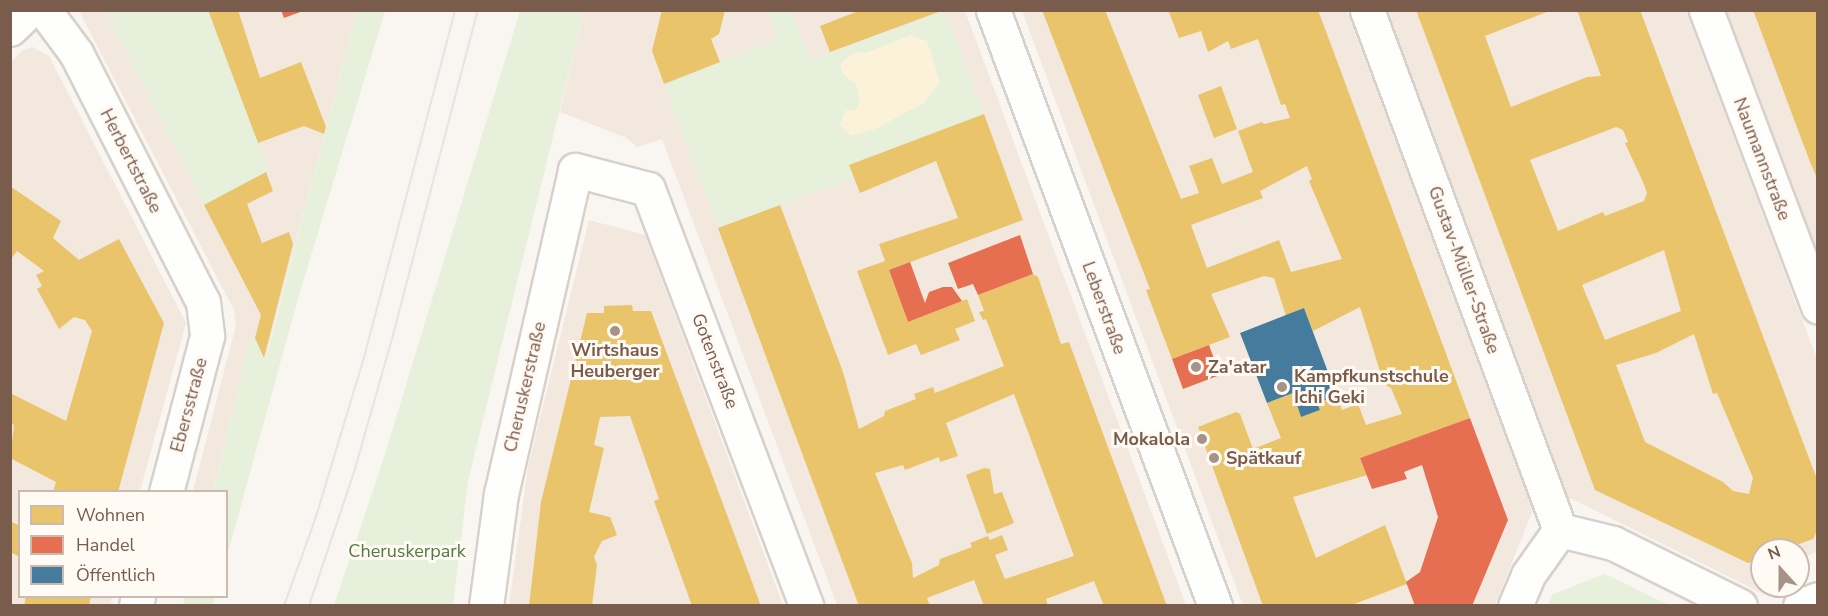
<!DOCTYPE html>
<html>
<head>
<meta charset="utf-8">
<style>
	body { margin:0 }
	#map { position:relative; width:1828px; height:616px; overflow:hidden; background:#f9f5f0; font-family:"Nunito Sans",sans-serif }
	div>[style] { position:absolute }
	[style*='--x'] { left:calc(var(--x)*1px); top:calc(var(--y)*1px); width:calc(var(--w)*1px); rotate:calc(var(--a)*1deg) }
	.residential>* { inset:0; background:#f2e8de }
	.green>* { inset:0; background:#e7f0db }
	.sand>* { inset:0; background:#fbf2d9 }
	.homes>* { inset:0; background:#e9c46a }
	.shops>* { inset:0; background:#e76f51 }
	.public>* { inset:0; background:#457b9d }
	.roads { filter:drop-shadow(2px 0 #d7d1cb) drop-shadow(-2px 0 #d7d1cb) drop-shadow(0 2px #d7d1cb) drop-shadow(0 -2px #d7d1cb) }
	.street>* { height:33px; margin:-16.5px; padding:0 16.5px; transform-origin:16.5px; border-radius:16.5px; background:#fefefd }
	.tram>* { height:1.5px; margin:-0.75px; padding:0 0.75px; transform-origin:0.75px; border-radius:0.75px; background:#e6e3e7 }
	.dots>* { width:16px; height:16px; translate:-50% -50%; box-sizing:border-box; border:3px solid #fffaf3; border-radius:50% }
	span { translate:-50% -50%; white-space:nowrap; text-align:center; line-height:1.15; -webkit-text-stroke:6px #fffaf3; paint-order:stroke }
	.street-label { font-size:18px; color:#7a5c4d }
	.poi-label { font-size:18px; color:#7a5c4d; font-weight:700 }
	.left { translate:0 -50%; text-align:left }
	.right { translate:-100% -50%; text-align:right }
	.park-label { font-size:18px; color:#537a41 }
	.frame { position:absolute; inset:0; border:12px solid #7a5c4d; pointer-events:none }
	.legend { position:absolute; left:18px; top:490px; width:210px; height:108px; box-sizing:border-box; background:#fffaf3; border:2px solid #cabbb1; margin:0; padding:8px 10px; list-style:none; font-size:18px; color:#7a5c4d }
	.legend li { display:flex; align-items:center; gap:12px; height:30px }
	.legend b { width:30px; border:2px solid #cabbb1 }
	.north { position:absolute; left:1750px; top:538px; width:60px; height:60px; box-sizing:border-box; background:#fffaf3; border:2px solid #cabbb1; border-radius:50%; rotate:339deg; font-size:16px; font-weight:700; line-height:24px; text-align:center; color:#7a5c4d }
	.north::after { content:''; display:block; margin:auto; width:21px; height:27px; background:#a69286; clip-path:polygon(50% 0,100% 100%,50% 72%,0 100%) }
</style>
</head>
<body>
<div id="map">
	<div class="residential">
		<div style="clip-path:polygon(79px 11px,357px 11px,265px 359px,252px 335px,213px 491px,193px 491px,236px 325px,234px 310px)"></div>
		<div style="clip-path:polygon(584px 11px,965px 11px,1186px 605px,837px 605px,662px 139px,637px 147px,627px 138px,560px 112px)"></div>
		<div style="clip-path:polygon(1022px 11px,1347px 11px,1533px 510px,1495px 605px,1243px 605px)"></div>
		<div style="clip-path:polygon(1386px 11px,1686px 11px,1817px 359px,1817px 552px,1798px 559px,1798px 550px,1762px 550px,1762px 586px,1774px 586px,1775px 595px,1765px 595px,1741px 583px,1568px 497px)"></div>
		<div style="clip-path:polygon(1725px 11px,1817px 11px,1817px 256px)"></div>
		<div style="clip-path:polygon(33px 47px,49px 56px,186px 323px,140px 491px,20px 492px,20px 596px,112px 597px,110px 605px,11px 606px,10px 64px,22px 50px)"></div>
		<div style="clip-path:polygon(589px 220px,645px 235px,783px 605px,509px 606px,528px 467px)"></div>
	</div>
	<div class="green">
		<div style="clip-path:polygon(105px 11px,208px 11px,269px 171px,204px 205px)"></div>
		<div style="clip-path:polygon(357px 11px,385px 11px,299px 295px,227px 556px,226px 492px,213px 492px,252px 334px,266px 358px)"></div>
		<div style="clip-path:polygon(520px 11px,584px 11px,468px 481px,453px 605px,334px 605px,381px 467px)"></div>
		<div style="clip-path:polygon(768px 11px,791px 11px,810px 60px,945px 11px,984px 114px,854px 178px,718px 228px,664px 84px,778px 40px)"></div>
		<div style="clip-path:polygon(1605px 574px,1669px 605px,1548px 605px,1553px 594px)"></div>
		<div style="clip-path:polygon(185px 597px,185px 596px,215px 597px,213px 605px,183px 605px)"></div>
	</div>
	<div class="sand">
		<div style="clip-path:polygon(911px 35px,927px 41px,940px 82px,924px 103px,877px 128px,851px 136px,840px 125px,845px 111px,855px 110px,860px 103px,856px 84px,843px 74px,840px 64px,854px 53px,868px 52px)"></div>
	</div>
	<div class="homes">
		<div style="clip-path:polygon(208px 10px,238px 10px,260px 78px,301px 62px,326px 127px,324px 134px,304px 126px,258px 143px)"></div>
		<div style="clip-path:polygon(662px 10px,725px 10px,719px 34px,711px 39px,720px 62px,664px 84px,652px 51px)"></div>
		<div style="clip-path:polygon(861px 10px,869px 11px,941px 11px,830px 52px,820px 26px)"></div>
		<div style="clip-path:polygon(evenodd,1042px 10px,1105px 10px,1181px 199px,1199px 193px,1189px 166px,1212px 158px,1222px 184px,1253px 172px,1238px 131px,1262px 122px,1264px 124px,1290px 118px,1285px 104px,1281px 105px,1258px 39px,1231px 49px,1228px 41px,1208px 52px,1201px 31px,1179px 38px,1168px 10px,1318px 10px,1470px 418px,1360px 458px,1367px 475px,1293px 497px,1316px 558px,1385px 525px,1407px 584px,1349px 606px,1263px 606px,1198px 427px,1236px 412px,1240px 414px,1253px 449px,1281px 438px,1267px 403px,1293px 393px,1301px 417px,1320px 410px,1317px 403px,1337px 396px,1342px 410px,1358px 404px,1366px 425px,1402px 414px,1391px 388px,1384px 384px,1360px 307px,1313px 331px,1304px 308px,1286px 316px,1274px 278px,1264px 276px,1211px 294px,1230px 337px,1172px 359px,1146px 290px,1150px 289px,1042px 10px,1307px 166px,1312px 179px,1309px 181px,1342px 259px,1291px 272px,1279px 240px,1207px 268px,1191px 225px,1263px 198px,1260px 191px,1307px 166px)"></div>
		<div style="clip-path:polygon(evenodd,1416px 10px,1552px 10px,1485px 36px,1511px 107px,1587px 77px,1601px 76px,1577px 10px,1640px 10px,1818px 482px,1818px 529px,1813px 539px,1783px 550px,1762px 550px,1762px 558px,1748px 563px,1595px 490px,1416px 10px,1616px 127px,1623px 130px,1628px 142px,1625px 143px,1643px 182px,1647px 193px,1644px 201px,1605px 216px,1603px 212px,1558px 231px,1530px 160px,1616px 127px,1416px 10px,1664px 250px,1681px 311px,1605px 340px,1582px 285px,1664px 250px,1416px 10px,1694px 334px,1713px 394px,1717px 393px,1753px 478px,1749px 494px,1733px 491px,1723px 482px,1645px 442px,1616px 365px,1656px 353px,1694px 334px)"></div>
		<div style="clip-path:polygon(1753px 10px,1818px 10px,1818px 180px,1810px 162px)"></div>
		<div style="clip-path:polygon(1221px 86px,1237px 129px,1214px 138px,1198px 95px)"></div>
		<div style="clip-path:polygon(984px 114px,1023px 220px,889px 270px,908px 322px,967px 299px,975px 321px,955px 329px,960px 340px,921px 355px,916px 344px,888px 355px,857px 271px,885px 261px,879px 244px,958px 218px,936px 161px,860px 193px,849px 165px)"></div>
		<div style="clip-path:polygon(266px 172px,273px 191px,247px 204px,262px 243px,289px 232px,293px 244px,264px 358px,255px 338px,261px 315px,204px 205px)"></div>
		<div style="clip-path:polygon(10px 186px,61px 221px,53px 238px,79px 260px,119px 239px,164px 323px,118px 492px,53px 492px,56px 482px,10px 458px,14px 425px,10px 423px,10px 393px,66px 421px,92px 331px,85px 320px,74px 317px,59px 329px,37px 289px,42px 286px,36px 275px,44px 271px,17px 251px,10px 260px)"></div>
		<div style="clip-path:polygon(evenodd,780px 205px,843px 372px,859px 429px,884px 416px,885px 411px,916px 399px,914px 394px,933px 387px,935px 393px,1004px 366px,986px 319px,983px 320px,979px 312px,984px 311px,978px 295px,1033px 274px,1038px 277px,1061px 344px,1069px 342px,1167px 606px,1104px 606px,1094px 581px,1046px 599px,1048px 606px,984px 606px,974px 580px,927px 598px,930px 606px,859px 606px,718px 228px,780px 205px,1014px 394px,1074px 556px,1005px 579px,995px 555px,1008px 550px,1002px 535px,990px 540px,988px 536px,970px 543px,972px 547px,940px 559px,939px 565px,913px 578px,912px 563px,875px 473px,903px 465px,905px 470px,939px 457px,940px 462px,958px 456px,946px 423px,1014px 394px)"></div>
		<div style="clip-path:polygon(632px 305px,633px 311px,651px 311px,761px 606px,692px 606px,654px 501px,659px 499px,630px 416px,600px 417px,594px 445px,604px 448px,589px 512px,610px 517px,617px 535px,602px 541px,594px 557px,597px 565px,592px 606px,529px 606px,541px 502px,587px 313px,604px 313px,604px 306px)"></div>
		<div style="clip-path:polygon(984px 468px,990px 469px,994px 494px,1002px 492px,1014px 523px,987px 534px,966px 475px)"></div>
		<div style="clip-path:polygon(10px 521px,20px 526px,20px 557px,10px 552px)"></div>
		<div style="clip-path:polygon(26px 596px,91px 596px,89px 606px,24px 606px)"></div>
	</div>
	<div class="shops">
		<div style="clip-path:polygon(281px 10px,303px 10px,303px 11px,284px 18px)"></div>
		<div style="clip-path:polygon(1020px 235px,1033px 274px,978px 295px,973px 284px,958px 289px,948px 263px)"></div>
		<div style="clip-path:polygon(910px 262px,925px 303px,929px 292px,943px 287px,952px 287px,962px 301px,908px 322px,889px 270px)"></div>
		<div style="clip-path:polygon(1209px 345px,1220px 375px,1183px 389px,1172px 359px)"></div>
		<div style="clip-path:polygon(1470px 418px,1508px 520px,1472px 606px,1415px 606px,1406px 582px,1420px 572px,1438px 517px,1422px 465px,1404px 472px,1407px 479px,1372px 489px,1360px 458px)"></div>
	</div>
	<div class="public">
		<div style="clip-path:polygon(1304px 308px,1337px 396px,1317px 403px,1320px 410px,1301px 417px,1293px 393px,1267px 403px,1240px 333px)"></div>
	</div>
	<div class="roads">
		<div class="street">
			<div style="--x:44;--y:10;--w:54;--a:53.3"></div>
			<div style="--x:76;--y:53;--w:280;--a:63"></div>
			<div style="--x:203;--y:302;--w:34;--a:83"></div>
			<div style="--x:207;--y:336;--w:161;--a:104.7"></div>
			<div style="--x:993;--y:10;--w:636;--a:69.57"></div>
			<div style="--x:1367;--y:10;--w:555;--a:69.64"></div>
			<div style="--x:1706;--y:10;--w:317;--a:69.3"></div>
			<div style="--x:10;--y:29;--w:28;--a:-44"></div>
			<div style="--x:136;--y:606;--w:10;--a:-79"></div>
			<div style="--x:486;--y:606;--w:113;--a:-82.4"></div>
			<div style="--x:501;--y:494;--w:332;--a:-77.1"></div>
			<div style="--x:575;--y:170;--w:75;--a:14.6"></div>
			<div style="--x:648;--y:189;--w:446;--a:69.2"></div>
			<div style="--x:1515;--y:606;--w:34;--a:-67"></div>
			<div style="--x:1528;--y:575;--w:55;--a:-54.6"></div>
			<div style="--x:1560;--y:530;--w:55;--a:13.8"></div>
			<div style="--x:1613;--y:543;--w:142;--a:26.4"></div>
			<div style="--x:1800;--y:606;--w:19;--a:-21"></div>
		</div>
	</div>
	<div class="tram">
		<div style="--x:284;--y:606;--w:91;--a:-70.2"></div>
		<div style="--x:315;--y:520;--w:173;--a:-73.2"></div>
		<div style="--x:365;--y:354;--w:356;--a:-75.3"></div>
		<div style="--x:309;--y:606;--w:145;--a:-71.4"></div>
		<div style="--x:355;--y:469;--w:131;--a:-74.1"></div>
		<div style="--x:391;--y:343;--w:344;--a:-75.4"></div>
	</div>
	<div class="dots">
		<div style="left:615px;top:331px;background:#a69286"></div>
		<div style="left:1196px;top:367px;background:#a69286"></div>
		<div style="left:1282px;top:387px;background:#a69286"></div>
		<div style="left:1202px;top:439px;background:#a69286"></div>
		<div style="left:1214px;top:458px;background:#a69286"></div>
	</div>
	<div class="street-label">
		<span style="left:1762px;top:159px;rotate:69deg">Naumannstraße</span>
		<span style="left:131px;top:161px;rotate:63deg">Herbertstraße</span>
		<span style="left:1464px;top:270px;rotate:70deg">Gustav-Müller-Straße</span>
		<span style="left:1104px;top:308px;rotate:70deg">Leberstraße</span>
		<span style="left:715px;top:361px;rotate:69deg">Gotenstraße</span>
		<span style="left:525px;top:387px;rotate:-77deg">Cheruskerstraße</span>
		<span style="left:189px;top:405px;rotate:-75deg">Ebersstraße</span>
	</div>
	<div class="poi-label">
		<span style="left:615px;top:361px">Wirtshaus<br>Heuberger</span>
		<span class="left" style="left:1208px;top:367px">Za'atar</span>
		<span class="left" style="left:1294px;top:387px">Kampfkunstschule<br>Ichi Geki</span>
		<span class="right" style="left:1190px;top:439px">Mokalola</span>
		<span class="left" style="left:1226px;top:458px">Spätkauf</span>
	</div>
	<div class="park-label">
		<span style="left:407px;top:551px">Cheruskerpark</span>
	</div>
	<div class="frame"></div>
	<ul class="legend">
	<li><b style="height:16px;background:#e9c46a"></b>Wohnen</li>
	<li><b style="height:16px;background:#e76f51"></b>Handel</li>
	<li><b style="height:16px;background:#457b9d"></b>Öffentlich</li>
	</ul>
	<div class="north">N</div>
</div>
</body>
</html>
